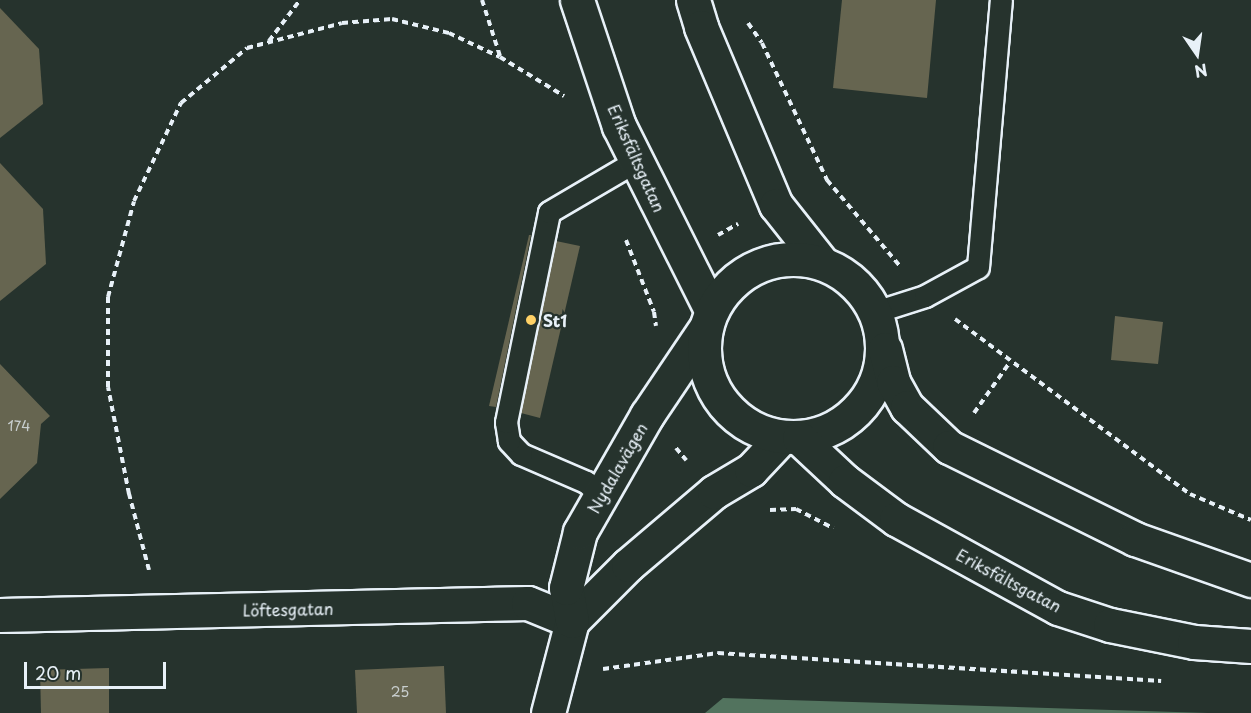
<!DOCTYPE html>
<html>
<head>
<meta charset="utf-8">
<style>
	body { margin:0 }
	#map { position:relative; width:1251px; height:713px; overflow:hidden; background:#26332d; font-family:"Playpen Sans",sans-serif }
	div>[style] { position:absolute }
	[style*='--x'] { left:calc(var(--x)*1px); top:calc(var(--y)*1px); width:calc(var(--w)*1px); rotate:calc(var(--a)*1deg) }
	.green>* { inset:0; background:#52735e }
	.building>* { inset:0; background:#666550 }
	.path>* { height:4px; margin-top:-2px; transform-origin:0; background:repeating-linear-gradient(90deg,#e8f1f8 0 6px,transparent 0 10.5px) }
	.roads { filter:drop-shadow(2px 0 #e8f1f8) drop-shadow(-2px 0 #e8f1f8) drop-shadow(0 2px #e8f1f8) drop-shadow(0 -2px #e8f1f8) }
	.lane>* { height:21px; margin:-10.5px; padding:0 10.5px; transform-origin:10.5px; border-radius:10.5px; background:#26332d }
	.street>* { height:33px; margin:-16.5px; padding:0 16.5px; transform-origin:16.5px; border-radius:16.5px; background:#26332d }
	.secondary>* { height:33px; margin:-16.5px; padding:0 16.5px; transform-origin:16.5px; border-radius:16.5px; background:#26332d }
	.secondary>.ring { margin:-16.5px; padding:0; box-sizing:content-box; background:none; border:33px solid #26332d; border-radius:50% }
	.dots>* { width:16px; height:16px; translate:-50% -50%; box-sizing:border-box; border:3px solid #26332d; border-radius:50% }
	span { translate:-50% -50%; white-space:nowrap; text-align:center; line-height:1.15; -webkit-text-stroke:4.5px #26332d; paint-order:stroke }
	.number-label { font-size:14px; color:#c8cece }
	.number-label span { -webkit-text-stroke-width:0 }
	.street-label { font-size:16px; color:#e8f1f8 }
	.poi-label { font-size:16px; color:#e8f1f8; font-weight:700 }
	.left { translate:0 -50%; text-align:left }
	.north { position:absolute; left:1167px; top:24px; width:60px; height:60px; -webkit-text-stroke:4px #26332d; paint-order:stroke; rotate:167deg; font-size:16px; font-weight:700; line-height:24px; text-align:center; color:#e8f1f8 }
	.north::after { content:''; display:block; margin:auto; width:21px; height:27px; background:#e8f1f8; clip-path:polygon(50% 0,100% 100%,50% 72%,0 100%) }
	.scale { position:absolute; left:24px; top:662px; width:142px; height:27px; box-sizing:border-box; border:3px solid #e8f1f8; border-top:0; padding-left:8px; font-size:18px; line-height:21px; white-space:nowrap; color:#e8f1f8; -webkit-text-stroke:4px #26332d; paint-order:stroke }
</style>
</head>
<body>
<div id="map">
	<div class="green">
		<div style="clip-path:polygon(723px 698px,1208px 713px,705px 713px)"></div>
	</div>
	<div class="building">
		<div style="clip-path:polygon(842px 0,936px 0,927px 98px,833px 88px)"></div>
		<div style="clip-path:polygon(0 8px,39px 49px,43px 104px,0 138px)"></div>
		<div style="clip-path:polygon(0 163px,43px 209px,46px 264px,0 301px)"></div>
		<div style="clip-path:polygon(529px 235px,531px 235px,496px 407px,489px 406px)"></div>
		<div style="clip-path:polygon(556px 241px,580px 246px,540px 418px,521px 413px)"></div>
		<div style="clip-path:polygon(1115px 316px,1163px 322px,1158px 364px,1111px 360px)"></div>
		<div style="clip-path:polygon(0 364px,50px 416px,41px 424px,37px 463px,0 499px)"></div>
		<div style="clip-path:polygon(444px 666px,446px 713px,357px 713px,355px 670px)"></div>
		<div style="clip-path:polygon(109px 668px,109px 713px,41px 713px,40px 670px)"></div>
	</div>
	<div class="path">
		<div style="--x:482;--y:0;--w:59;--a:72.2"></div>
		<div style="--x:748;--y:23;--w:24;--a:55"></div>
		<div style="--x:762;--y:43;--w:152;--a:64.6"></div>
		<div style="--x:827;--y:180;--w:113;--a:49.7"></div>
		<div style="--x:269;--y:41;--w:51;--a:-52.9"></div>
		<div style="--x:718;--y:235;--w:23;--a:-29"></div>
		<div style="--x:626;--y:240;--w:77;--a:68.7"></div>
		<div style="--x:654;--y:312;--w:14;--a:82"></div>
		<div style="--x:955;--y:319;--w:293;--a:36.7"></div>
		<div style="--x:1190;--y:494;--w:66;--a:23.1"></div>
		<div style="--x:974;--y:413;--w:62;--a:-54.8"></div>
		<div style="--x:676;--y:448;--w:16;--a:50"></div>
		<div style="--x:770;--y:510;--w:26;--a:-2"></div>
		<div style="--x:796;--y:509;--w:42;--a:27.2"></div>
		<div style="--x:149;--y:570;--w:79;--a:-104.7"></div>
		<div style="--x:129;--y:494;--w:109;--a:-101.1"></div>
		<div style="--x:108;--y:387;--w:90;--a:-90"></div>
		<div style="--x:108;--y:297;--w:99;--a:-74.8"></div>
		<div style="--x:134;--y:201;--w:109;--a:-64.4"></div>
		<div style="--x:181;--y:103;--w:86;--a:-39.8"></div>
		<div style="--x:247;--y:48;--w:98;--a:-14.7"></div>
		<div style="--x:342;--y:23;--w:50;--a:-4.6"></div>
		<div style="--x:392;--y:19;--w:59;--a:13.8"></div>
		<div style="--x:449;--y:33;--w:56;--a:25.2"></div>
		<div style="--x:500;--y:57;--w:75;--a:31.4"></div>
		<div style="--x:603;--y:669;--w:116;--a:-7.9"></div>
		<div style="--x:718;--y:653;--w:444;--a:3.6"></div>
	</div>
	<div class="roads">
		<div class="lane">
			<div style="--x:875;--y:312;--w:52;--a:-17.7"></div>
			<div style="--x:925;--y:296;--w:60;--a:-28.7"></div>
			<div style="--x:978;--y:267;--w:268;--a:-85.1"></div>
			<div style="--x:601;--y:496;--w:21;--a:-137"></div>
			<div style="--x:586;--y:482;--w:71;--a:-156.7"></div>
			<div style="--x:521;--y:454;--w:18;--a:-133"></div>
			<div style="--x:509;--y:441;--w:19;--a:-99"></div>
			<div style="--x:506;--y:422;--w:214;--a:-78.4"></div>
			<div style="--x:549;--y:212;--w:101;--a:-30.4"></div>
		</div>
		<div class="street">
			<div style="--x:0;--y:615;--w:528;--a:-1.3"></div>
			<div style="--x:528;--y:603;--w:48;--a:22.2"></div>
			<div style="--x:572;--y:621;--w:79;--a:-45"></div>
			<div style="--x:628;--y:565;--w:113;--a:-40.3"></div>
			<div style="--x:714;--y:492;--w:43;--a:-30.7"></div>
			<div style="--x:751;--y:470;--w:45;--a:-46.8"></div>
			<div style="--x:548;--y:713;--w:95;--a:-75.4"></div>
			<div style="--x:572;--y:621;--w:34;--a:-100"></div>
			<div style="--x:566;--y:588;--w:58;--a:-76"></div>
			<div style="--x:580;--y:532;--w:135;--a:-60.2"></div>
			<div style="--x:647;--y:415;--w:104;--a:-56"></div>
		</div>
		<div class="secondary">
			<div style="--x:577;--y:0;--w:133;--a:71.6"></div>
			<div style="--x:619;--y:126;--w:206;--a:63.4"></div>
			<div style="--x:693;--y:0;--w:28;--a:73"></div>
			<div style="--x:701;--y:27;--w:193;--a:67.2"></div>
			<div style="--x:776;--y:205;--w:74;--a:51.6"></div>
			<div class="ring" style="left:704px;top:259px;width:145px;height:145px"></div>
			<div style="--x:885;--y:349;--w:34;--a:76"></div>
			<div style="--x:893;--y:382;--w:29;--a:61"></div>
			<div style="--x:907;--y:407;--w:58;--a:43.6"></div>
			<div style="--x:949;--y:447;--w:208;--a:26.3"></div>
			<div style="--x:1135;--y:539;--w:123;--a:19.5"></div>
			<div style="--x:799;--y:438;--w:63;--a:43.1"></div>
			<div style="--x:845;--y:481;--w:64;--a:36.7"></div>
			<div style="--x:896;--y:519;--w:185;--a:28.8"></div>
			<div style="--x:1058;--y:608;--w:55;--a:18.1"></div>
			<div style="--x:1110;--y:625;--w:86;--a:11.4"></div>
			<div style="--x:1194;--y:642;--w:57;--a:4"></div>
		</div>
	</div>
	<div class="dots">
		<div style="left:531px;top:320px;background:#ffd166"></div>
	</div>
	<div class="number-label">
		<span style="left:19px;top:426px">174</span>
		<span style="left:400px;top:692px">25</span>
	</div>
	<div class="street-label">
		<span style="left:637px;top:158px;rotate:66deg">Eriksfältsgatan</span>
		<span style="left:617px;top:468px;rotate:-60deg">Nydalavägen</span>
		<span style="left:1009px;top:580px;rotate:28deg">Eriksfältsgatan</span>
		<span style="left:288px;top:609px;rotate:-1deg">Löftesgatan</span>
	</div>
	<div class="poi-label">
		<span class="left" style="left:543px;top:320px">St1</span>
	</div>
	<div class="north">N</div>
	<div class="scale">20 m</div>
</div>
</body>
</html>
